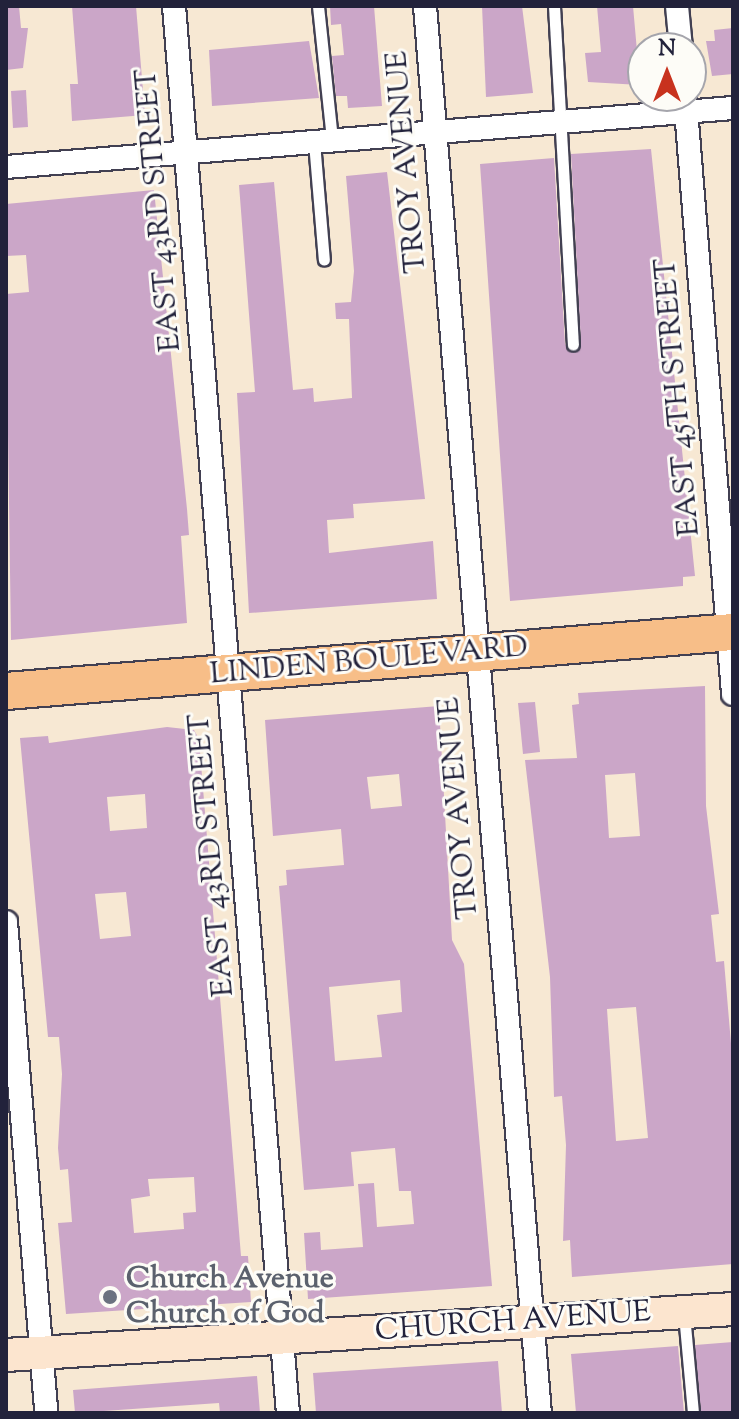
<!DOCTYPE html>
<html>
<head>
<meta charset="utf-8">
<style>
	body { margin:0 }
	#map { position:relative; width:739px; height:1419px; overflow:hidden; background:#f7e8d3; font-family:"Sorts Mill Goudy",serif }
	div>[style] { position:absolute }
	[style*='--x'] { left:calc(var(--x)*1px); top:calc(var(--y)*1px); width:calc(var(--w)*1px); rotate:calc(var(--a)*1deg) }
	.building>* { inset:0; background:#cba6c8 }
	.roads { filter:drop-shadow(2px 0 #424052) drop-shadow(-2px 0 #424052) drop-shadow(0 2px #424052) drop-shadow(0 -2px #424052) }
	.service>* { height:11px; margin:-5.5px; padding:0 5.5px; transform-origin:5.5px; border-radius:5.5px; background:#fff }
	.minor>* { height:22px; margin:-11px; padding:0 11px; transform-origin:11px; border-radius:11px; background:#fff }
	.secondary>* { height:32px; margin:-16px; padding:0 16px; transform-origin:16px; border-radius:16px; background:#fce5cf }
	.trunk>* { height:36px; margin:-18px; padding:0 18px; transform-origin:18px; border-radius:18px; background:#f7be88 }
	.dots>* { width:22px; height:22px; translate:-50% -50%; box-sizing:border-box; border:4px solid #fdfcf7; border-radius:50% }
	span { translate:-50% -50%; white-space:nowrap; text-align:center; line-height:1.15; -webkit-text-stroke:6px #fdfcf7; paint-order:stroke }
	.street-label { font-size:30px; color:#22223b }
	.worship-label { font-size:30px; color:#5b616d; font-weight:700 }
	.left { translate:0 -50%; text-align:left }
	.frame { position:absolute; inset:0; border:8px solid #22223b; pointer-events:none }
	.north { position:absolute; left:627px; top:32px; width:80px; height:80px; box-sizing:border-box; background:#fdfcf7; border:2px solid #a5a5ac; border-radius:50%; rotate:0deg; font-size:22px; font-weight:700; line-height:32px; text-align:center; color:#22223b }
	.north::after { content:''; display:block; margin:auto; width:28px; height:36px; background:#c8321e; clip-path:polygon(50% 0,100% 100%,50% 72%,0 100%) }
</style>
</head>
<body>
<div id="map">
	<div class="building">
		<div style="clip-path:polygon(6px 6px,19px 6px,21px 28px,28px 28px,23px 68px,6px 70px)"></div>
		<div style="clip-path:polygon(72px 6px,136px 6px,145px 115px,72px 121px,70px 84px,78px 84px)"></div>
		<div style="clip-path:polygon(330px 6px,374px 6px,382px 106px,348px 108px,347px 96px,336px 96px,332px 56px,344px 55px,341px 24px,331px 25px)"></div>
		<div style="clip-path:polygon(482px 6px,522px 6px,533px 93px,486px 97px)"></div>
		<div style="clip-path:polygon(597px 6px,633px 6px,640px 85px,588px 82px,585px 53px,601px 52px)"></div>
		<div style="clip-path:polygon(733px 28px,733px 74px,712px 76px,706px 41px,715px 41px,714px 30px)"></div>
		<div style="clip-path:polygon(309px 41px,319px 98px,212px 106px,209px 50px)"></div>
		<div style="clip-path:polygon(26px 90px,28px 127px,13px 128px,11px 91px)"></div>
		<div style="clip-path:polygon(651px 149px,695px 576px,683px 577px,683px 586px,510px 601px,480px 164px,554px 158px,565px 344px,574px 352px,581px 344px,571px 154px)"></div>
		<div style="clip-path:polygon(387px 172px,425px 499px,353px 504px,354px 518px,327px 520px,329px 553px,433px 541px,437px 599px,249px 613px,237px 393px,255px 392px,239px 185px,274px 182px,293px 390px,313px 388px,314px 402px,352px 398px,349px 319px,336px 319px,335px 303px,351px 302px,354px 271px,346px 176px)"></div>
		<div style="clip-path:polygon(154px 190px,187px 509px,189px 535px,181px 536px,187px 623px,11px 640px,6px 294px,29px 292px,26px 255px,6px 256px,6px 204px)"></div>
		<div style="clip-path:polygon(evenodd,705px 686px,706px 806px,719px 914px,711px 915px,716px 962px,724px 961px,733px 1067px,733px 1264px,572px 1277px,570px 1240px,563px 1241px,566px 1145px,562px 1096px,554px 1097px,550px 977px,525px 760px,577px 758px,572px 705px,579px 704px,578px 693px,705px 686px,635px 773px,640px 836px,609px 838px,605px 775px,635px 773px,705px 686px,636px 1007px,648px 1138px,616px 1141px,607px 1009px,636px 1007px)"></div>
		<div style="clip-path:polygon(535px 702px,540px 752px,523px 754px,518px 703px)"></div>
		<div style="clip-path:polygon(evenodd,439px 706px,452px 940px,464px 964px,492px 1286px,308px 1299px,304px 1233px,320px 1232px,321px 1250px,363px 1247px,358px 1184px,374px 1183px,377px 1227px,414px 1224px,411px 1191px,399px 1191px,395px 1148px,351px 1152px,354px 1186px,304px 1190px,279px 886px,287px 885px,286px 870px,344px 865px,341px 829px,273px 836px,265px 720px,439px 706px,399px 774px,402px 806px,371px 809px,367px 777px,399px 774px,439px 706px,400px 980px,402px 1012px,377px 1015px,382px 1057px,335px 1061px,329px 987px,400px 980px)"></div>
		<div style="clip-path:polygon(evenodd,167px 727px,194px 730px,199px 739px,241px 1256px,248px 1256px,251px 1302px,66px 1314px,58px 1223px,72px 1222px,68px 1169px,60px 1170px,58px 1148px,62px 1074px,59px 1037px,48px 1037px,20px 738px,48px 736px,49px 743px,167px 727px,145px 794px,147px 828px,110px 831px,107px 797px,145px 794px,167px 727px,126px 892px,131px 936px,100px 939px,95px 894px,126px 892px,167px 727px,194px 1177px,196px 1212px,183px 1213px,184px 1229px,134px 1233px,131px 1199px,150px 1196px,148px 1179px,194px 1177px)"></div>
		<div style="clip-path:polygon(733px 1342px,733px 1413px,701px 1413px,695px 1345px)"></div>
		<div style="clip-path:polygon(678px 1346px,684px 1413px,576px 1413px,571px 1354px)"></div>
		<div style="clip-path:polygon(498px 1361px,502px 1413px,316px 1413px,313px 1373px)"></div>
		<div style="clip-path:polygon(257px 1376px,260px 1413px,220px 1413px,219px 1403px,75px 1413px,73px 1390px)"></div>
	</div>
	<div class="roads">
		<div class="service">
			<div style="--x:318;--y:6;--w:135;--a:84"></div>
			<div style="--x:554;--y:6;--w:339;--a:86.8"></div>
			<div style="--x:314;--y:142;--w:118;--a:85.2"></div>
			<div style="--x:684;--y:1314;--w:99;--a:84.8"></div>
		</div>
		<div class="minor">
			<div style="--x:174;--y:6;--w:1412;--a:85.37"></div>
			<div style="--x:425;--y:6;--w:1412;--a:85.33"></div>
			<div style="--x:677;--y:6;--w:42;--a:84.6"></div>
			<div style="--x:685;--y:97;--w:599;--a:85.4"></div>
			<div style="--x:6;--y:167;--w:729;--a:-4.64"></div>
			<div style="--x:6;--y:922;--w:493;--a:85.3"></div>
		</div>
		<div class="secondary">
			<div style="--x:6;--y:1355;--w:728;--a:-3.62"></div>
		</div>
		<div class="trunk">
			<div style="--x:6;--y:691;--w:729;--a:-4.64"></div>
		</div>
	</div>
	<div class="dots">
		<div style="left:110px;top:1297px;background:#6b7280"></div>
	</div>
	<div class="street-label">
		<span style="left:408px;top:162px;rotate:-95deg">TROY AVENUE</span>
		<span style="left:160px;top:210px;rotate:-95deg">EAST 43RD STREET</span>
		<span style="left:679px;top:397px;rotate:-95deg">EAST 45TH STREET</span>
		<span style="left:369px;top:662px;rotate:-5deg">LINDEN BOULEVARD</span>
		<span style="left:460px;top:808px;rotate:-95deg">TROY AVENUE</span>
		<span style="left:213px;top:855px;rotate:-95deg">EAST 43RD STREET</span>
		<span style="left:513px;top:1323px;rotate:-4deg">CHURCH AVENUE</span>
	</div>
	<div class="worship-label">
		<span class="left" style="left:126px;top:1297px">Church Avenue<br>Church of God</span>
	</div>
	<div class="frame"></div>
	<div class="north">N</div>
</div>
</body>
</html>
